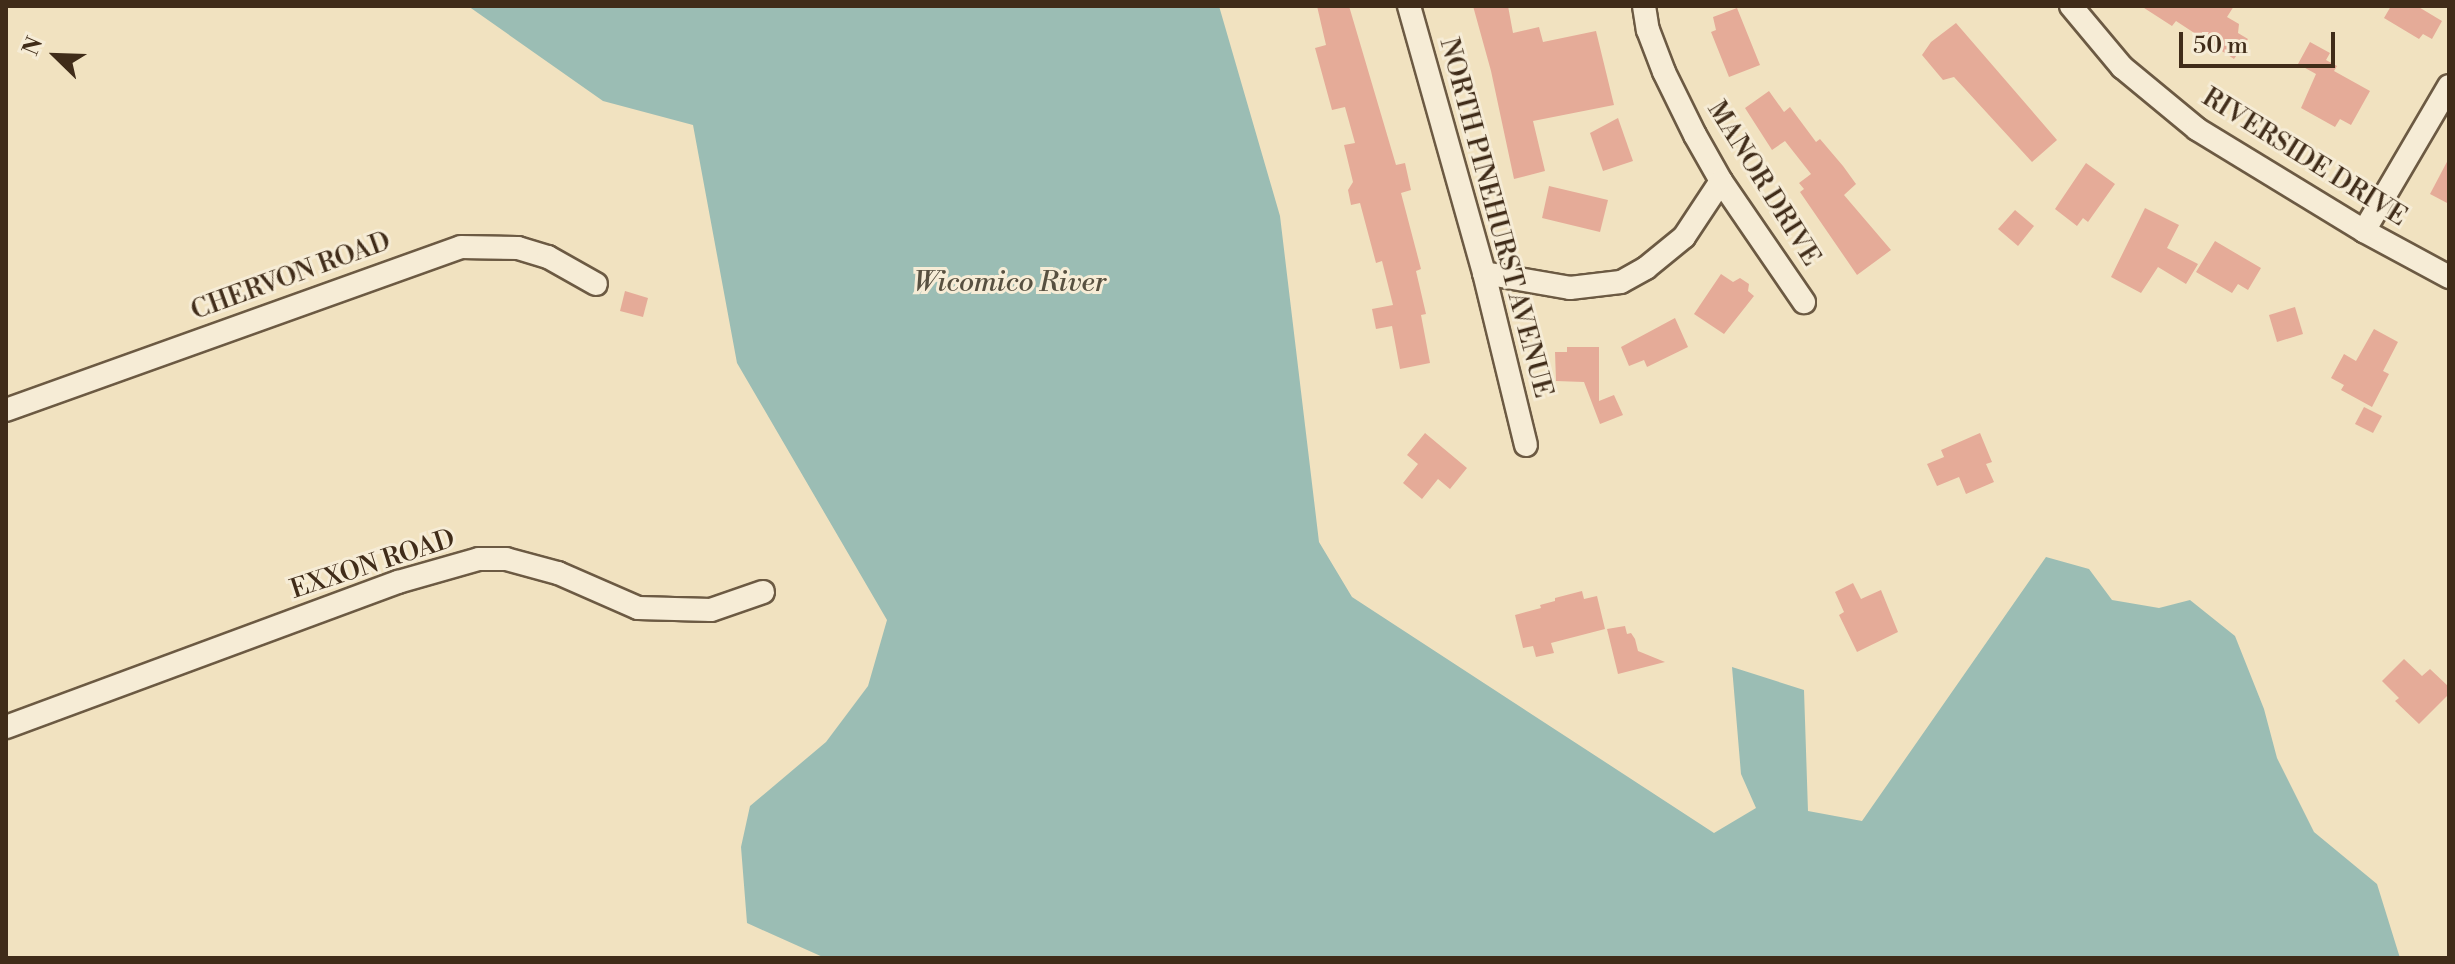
<!DOCTYPE html>
<html>
<head>
<meta charset="utf-8">
<style>
	body { margin:0 }
	#map { position:relative; width:2455px; height:964px; overflow:hidden; background:#f1e2c0; font-family:"Libre Bodoni",serif }
	div>[style] { position:absolute }
	[style*='--x'] { left:calc(var(--x)*1px); top:calc(var(--y)*1px); width:calc(var(--w)*1px); rotate:calc(var(--a)*1deg) }
	.water>* { inset:0; background:#9bbdb4 }
	.building>* { inset:0; background:#e5ab98 }
	.roads { filter:drop-shadow(2px 0 #6c5a43) drop-shadow(-2px 0 #6c5a43) drop-shadow(0 2px #6c5a43) drop-shadow(0 -2px #6c5a43) }
	.minor>* { height:22px; margin:-11px; padding:0 11px; transform-origin:11px; border-radius:11px; background:#f6ecd6 }
	span { translate:-50% -50%; white-space:nowrap; text-align:center; line-height:1.15; -webkit-text-stroke:6px #f6ecd6; paint-order:stroke }
	.street-label { font-size:26px; color:#402c19 }
	.water-label { font-size:28px; color:#575040; font-style:italic }
	.frame { position:absolute; inset:0; border:8px solid #402c19; pointer-events:none }
	.north { position:absolute; left:16px; top:16px; width:80px; height:80px; -webkit-text-stroke:6px #f6ecd6; paint-order:stroke; rotate:293deg; font-size:22px; font-weight:700; line-height:32px; text-align:center; color:#402c19 }
	.north::after { content:''; display:block; margin:auto; width:28px; height:36px; background:#402c19; clip-path:polygon(50% 0,100% 100%,50% 72%,0 100%) }
	.scale { position:absolute; left:2179px; top:32px; width:156px; height:36px; box-sizing:border-box; border:4px solid #402c19; border-top:0; padding-left:10px; font-size:24px; line-height:28px; white-space:nowrap; color:#402c19; -webkit-text-stroke:6px #f6ecd6; paint-order:stroke }
</style>
</head>
<body>
<div id="map">
	<div class="water">
		<div style="clip-path:polygon(468px 6px,1219px 6px,1280px 216px,1319px 542px,1352px 597px,1714px 833px,1756px 808px,1741px 774px,1732px 667px,1804px 690px,1808px 811px,1862px 821px,2046px 557px,2089px 569px,2112px 600px,2159px 608px,2190px 600px,2235px 636px,2264px 709px,2277px 758px,2314px 832px,2377px 884px,2400px 958px,825px 958px,747px 923px,741px 847px,750px 806px,826px 742px,868px 686px,887px 620px,737px 363px,693px 125px,603px 101px)"></div>
	</div>
	<div class="building">
		<div style="clip-path:polygon(1317px 6px,1349px 6px,1396px 165px,1405px 163px,1411px 190px,1401px 193px,1421px 269px,1416px 271px,1426px 314px,1421px 315px,1430px 363px,1400px 369px,1392px 326px,1376px 329px,1372px 309px,1393px 305px,1382px 261px,1376px 263px,1360px 203px,1351px 205px,1348px 190px,1353px 182px,1344px 145px,1355px 143px,1345px 107px,1332px 110px,1315px 48px,1326px 45px)"></div>
		<div style="clip-path:polygon(1473px 6px,1508px 6px,1513px 33px,1539px 27px,1543px 42px,1596px 31px,1614px 105px,1533px 121px,1545px 171px,1514px 179px,1491px 71px)"></div>
		<div style="clip-path:polygon(2141px 6px,2234px 6px,2227px 17px,2239px 24px,2238px 33px,2248px 39px,2234px 59px,2176px 21px,2172px 26px)"></div>
		<div style="clip-path:polygon(2391px 6px,2417px 6px,2442px 21px,2432px 39px,2423px 34px,2419px 39px,2384px 18px)"></div>
		<div style="clip-path:polygon(1737px 8px,1760px 65px,1729px 77px,1711px 32px,1716px 30px,1713px 17px)"></div>
		<div style="clip-path:polygon(1956px 23px,2057px 140px,2032px 162px,1954px 77px,1943px 80px,1922px 55px,1931px 42px)"></div>
		<div style="clip-path:polygon(2310px 42px,2330px 53px,2326px 60px,2337px 66px,2334px 71px,2370px 91px,2351px 125px,2340px 119px,2335px 127px,2301px 108px,2316px 74px,2298px 64px)"></div>
		<div style="clip-path:polygon(1769px 91px,1784px 112px,1790px 107px,1816px 142px,1820px 139px,1843px 166px,1856px 184px,1844px 195px,1891px 250px,1857px 275px,1800px 192px,1804px 189px,1799px 183px,1811px 174px,1785px 141px,1772px 150px,1745px 108px)"></div>
		<div style="clip-path:polygon(1618px 118px,1633px 161px,1603px 171px,1590px 133px)"></div>
		<div style="clip-path:polygon(2449px 158px,2449px 204px,2430px 194px)"></div>
		<div style="clip-path:polygon(2086px 163px,2115px 184px,2088px 222px,2083px 218px,2077px 226px,2055px 209px)"></div>
		<div style="clip-path:polygon(1549px 186px,1608px 200px,1600px 232px,1542px 218px)"></div>
		<div style="clip-path:polygon(2145px 208px,2179px 225px,2167px 248px,2198px 264px,2186px 284px,2158px 267px,2141px 293px,2111px 277px)"></div>
		<div style="clip-path:polygon(2015px 210px,2034px 226px,2018px 246px,1998px 229px)"></div>
		<div style="clip-path:polygon(2215px 241px,2261px 268px,2248px 290px,2238px 284px,2232px 293px,2196px 272px)"></div>
		<div style="clip-path:polygon(1721px 274px,1733px 282px,1740px 278px,1749px 284px,1748px 291px,1754px 296px,1724px 334px,1694px 314px)"></div>
		<div style="clip-path:polygon(625px 291px,648px 298px,643px 317px,620px 311px)"></div>
		<div style="clip-path:polygon(2295px 307px,2303px 334px,2277px 342px,2269px 315px)"></div>
		<div style="clip-path:polygon(1675px 318px,1688px 347px,1647px 367px,1644px 360px,1629px 366px,1621px 347px)"></div>
		<div style="clip-path:polygon(2374px 329px,2398px 342px,2383px 371px,2389px 374px,2372px 407px,2341px 390px,2344px 385px,2331px 378px,2344px 354px,2356px 361px)"></div>
		<div style="clip-path:polygon(1567px 347px,1599px 347px,1599px 401px,1614px 395px,1623px 415px,1600px 424px,1584px 382px,1556px 381px,1555px 352px,1567px 352px)"></div>
		<div style="clip-path:polygon(2364px 407px,2382px 416px,2373px 433px,2355px 424px)"></div>
		<div style="clip-path:polygon(1425px 433px,1467px 468px,1450px 489px,1438px 479px,1422px 499px,1403px 483px,1418px 464px,1407px 455px)"></div>
		<div style="clip-path:polygon(1980px 433px,1992px 462px,1986px 464px,1994px 482px,1966px 494px,1959px 477px,1937px 486px,1927px 464px,1944px 457px,1941px 450px)"></div>
		<div style="clip-path:polygon(1853px 583px,1861px 599px,1881px 590px,1898px 632px,1857px 652px,1839px 615px,1844px 612px,1835px 592px)"></div>
		<div style="clip-path:polygon(1582px 591px,1584px 599px,1597px 596px,1605px 629px,1551px 643px,1554px 653px,1536px 657px,1533px 646px,1523px 648px,1515px 615px,1541px 608px,1540px 605px,1555px 601px,1555px 598px)"></div>
		<div style="clip-path:polygon(1625px 626px,1627px 634px,1631px 633px,1635px 639px,1638px 651px,1665px 662px,1618px 674px,1607px 629px)"></div>
		<div style="clip-path:polygon(2404px 659px,2422px 676px,2430px 669px,2449px 687px,2449px 694px,2419px 724px,2395px 701px,2399px 698px,2382px 681px)"></div>
	</div>
	<div class="roads">
		<div class="minor">
			<div style="--x:1409;--y:6;--w:277;--a:74.3"></div>
			<div style="--x:1484;--y:273;--w:177;--a:76.3"></div>
			<div style="--x:1644;--y:6;--w:24;--a:81"></div>
			<div style="--x:1648;--y:30;--w:45;--a:69.1"></div>
			<div style="--x:1664;--y:72;--w:70;--a:63.8"></div>
			<div style="--x:1695;--y:135;--w:53;--a:60.5"></div>
			<div style="--x:1721;--y:181;--w:147;--a:55.6"></div>
			<div style="--x:2071;--y:6;--w:80;--a:50.1"></div>
			<div style="--x:2122;--y:67;--w:97;--a:39.6"></div>
			<div style="--x:2197;--y:129;--w:196;--a:31.4"></div>
			<div style="--x:2364;--y:231;--w:97;--a:28.4"></div>
			<div style="--x:2364;--y:231;--w:168;--a:-59.6"></div>
			<div style="--x:1484;--y:273;--w:87;--a:9.9"></div>
			<div style="--x:1570;--y:288;--w:51;--a:-6.7"></div>
			<div style="--x:1621;--y:282;--w:29;--a:-29"></div>
			<div style="--x:1646;--y:268;--w:49;--a:-39.2"></div>
			<div style="--x:1684;--y:237;--w:67;--a:-56.5"></div>
			<div style="--x:6;--y:410;--w:483;--a:-19.7"></div>
			<div style="--x:461;--y:247;--w:57;--a:1"></div>
			<div style="--x:518;--y:248;--w:31;--a:17"></div>
			<div style="--x:548;--y:257;--w:55;--a:29.4"></div>
			<div style="--x:6;--y:727;--w:418;--a:-20.3"></div>
			<div style="--x:398;--y:582;--w:84;--a:-15.9"></div>
			<div style="--x:479;--y:559;--w:27;--a:0"></div>
			<div style="--x:506;--y:559;--w:54;--a:15.1"></div>
			<div style="--x:558;--y:573;--w:87;--a:23.6"></div>
			<div style="--x:638;--y:608;--w:73;--a:1.6"></div>
			<div style="--x:711;--y:610;--w:55;--a:-19.1"></div>
		</div>
	</div>
	<div class="street-label">
		<span style="left:2304px;top:158px;rotate:32deg">RIVERSIDE DRIVE</span>
		<span style="left:1763px;top:184px;rotate:58deg">MANOR DRIVE</span>
		<span style="left:1495px;top:218px;rotate:75deg">NORTH PINEHURST AVENUE</span>
		<span style="left:291px;top:277px;rotate:-20deg">CHERVON ROAD</span>
		<span style="left:373px;top:565px;rotate:-18deg">EXXON ROAD</span>
	</div>
	<div class="water-label">
		<span style="left:1010px;top:283px">Wicomico River</span>
	</div>
	<div class="frame"></div>
	<div class="north">N</div>
	<div class="scale">50 m</div>
</div>
</body>
</html>
